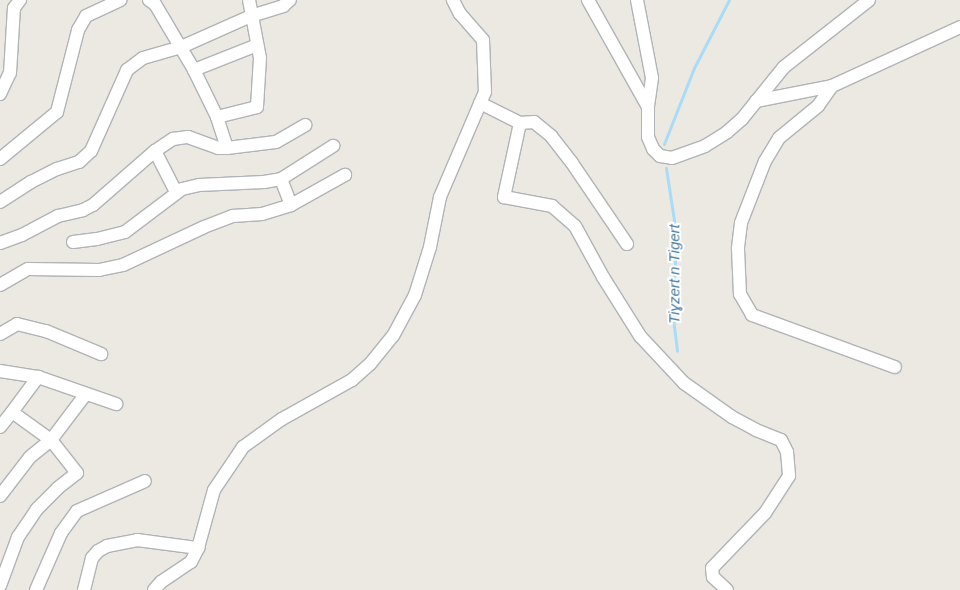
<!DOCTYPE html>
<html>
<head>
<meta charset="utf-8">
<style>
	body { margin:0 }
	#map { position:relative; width:960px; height:590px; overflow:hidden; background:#ece9e3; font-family:Helvetica,sans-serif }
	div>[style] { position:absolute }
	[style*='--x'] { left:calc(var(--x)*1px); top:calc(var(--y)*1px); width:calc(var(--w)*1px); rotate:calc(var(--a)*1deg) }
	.stream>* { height:3px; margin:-1.5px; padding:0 1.5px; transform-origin:1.5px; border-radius:1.5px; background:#a8dcf7 }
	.roads { filter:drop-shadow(1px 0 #b0b4b7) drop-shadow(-1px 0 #b0b4b7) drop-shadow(0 1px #b0b4b7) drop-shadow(0 -1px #b0b4b7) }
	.minor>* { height:12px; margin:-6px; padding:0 6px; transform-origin:6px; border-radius:6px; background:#fff }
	span { translate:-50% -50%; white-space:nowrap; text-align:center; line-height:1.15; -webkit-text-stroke:4px #fff; paint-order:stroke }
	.water-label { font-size:15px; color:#4479a0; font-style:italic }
</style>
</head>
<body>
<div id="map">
	<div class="stream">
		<div style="--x:664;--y:144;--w:82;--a:-68.5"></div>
		<div style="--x:694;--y:68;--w:76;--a:-62.8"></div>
		<div style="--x:666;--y:168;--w:66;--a:81.3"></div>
		<div style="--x:676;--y:233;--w:85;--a:92"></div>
		<div style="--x:673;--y:318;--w:33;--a:83"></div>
	</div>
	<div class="roads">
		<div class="minor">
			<div style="--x:149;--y:0;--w:7;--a:34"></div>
			<div style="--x:155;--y:4;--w:77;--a:59.4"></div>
			<div style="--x:194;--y:70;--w:52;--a:63.9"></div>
			<div style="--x:217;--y:117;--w:41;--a:-14"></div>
			<div style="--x:257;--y:107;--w:49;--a:-86.5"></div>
			<div style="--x:260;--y:58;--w:59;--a:-100.7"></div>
			<div style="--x:588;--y:0;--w:123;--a:60.7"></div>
			<div style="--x:637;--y:0;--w:79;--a:79.1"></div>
			<div style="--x:652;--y:78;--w:29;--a:98"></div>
			<div style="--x:648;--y:107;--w:30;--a:90"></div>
			<div style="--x:648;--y:137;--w:13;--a:67"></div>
			<div style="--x:653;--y:149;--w:10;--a:45"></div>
			<div style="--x:660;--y:156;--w:12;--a:9"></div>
			<div style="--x:672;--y:158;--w:35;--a:-20"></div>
			<div style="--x:705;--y:146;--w:26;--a:-32"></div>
			<div style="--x:727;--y:132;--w:20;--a:-41"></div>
			<div style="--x:742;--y:119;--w:67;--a:-51.1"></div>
			<div style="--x:784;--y:67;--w:108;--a:-38.2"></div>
			<div style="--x:194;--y:70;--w:68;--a:-21.6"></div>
			<div style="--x:832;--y:86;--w:24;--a:125"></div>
			<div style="--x:818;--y:106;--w:50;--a:140.6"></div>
			<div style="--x:779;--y:138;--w:27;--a:121"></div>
			<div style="--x:765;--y:161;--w:66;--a:111.2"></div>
			<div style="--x:741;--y:223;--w:26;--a:97"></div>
			<div style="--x:738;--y:249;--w:45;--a:87.5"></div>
			<div style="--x:740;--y:294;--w:24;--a:60"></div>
			<div style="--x:752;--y:315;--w:152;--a:20"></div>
			<div style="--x:0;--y:94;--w:23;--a:-65"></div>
			<div style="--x:10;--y:73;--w:65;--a:-86.5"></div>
			<div style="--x:14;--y:8;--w:10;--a:-53"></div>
			<div style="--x:756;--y:101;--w:77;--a:-11.2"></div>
			<div style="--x:832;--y:86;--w:141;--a:-24.7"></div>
			<div style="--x:480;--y:103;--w:45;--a:26.6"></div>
			<div style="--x:520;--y:123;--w:76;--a:102.2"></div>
			<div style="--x:504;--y:197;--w:49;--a:10.6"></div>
			<div style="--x:552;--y:206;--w:30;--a:41"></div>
			<div style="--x:575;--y:226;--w:58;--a:61.2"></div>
			<div style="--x:603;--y:277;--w:70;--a:57.9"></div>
			<div style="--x:640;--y:336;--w:64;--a:46.9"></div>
			<div style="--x:684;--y:383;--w:59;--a:35.3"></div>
			<div style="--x:732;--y:417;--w:27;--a:28"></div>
			<div style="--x:756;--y:430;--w:27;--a:22"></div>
			<div style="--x:781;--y:440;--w:13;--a:63"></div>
			<div style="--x:787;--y:452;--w:24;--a:85"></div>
			<div style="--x:789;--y:476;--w:44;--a:123"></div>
			<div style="--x:765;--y:513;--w:76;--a:133.9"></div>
			<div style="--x:712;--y:568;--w:9;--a:84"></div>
			<div style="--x:713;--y:577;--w:19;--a:43"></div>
			<div style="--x:520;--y:123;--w:14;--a:-4"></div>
			<div style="--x:534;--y:122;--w:22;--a:39"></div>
			<div style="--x:551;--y:136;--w:34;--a:52"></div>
			<div style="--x:572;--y:163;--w:98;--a:55.8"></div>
			<div style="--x:227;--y:148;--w:49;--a:-7"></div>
			<div style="--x:276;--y:142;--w:34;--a:-30"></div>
			<div style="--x:155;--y:151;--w:46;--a:62.9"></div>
			<div style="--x:0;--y:159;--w:74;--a:-39.5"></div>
			<div style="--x:57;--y:112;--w:85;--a:-75.6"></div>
			<div style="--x:78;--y:30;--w:16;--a:-60"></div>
			<div style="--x:86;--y:16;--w:38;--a:-25"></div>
			<div style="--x:281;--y:179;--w:28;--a:69"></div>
			<div style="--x:0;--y:202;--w:37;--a:-33"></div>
			<div style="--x:31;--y:182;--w:29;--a:-27"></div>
			<div style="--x:57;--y:169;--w:23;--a:-18"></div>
			<div style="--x:79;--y:162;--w:16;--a:-43"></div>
			<div style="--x:91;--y:151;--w:89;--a:-66"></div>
			<div style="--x:127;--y:70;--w:20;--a:-37"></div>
			<div style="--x:143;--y:58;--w:37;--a:-16"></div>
			<div style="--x:179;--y:48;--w:79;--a:-24"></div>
			<div style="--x:251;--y:16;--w:34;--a:-17"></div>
			<div style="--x:283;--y:6;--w:9;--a:-41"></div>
			<div style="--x:73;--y:242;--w:24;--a:-7"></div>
			<div style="--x:97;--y:239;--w:29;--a:-14"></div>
			<div style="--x:125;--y:232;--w:71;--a:-37"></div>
			<div style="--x:182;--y:189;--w:17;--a:-13"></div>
			<div style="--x:199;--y:185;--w:65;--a:-2.6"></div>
			<div style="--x:264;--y:182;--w:17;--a:-10"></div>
			<div style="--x:281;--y:179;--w:62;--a:-32.4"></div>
			<div style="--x:0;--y:243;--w:23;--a:-20"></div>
			<div style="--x:22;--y:235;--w:41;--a:-27.8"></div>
			<div style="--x:58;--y:216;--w:26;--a:-13"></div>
			<div style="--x:83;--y:210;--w:11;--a:-27"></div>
			<div style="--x:93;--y:205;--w:82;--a:-41.1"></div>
			<div style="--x:155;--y:151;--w:22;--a:-34"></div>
			<div style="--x:173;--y:139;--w:15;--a:-8"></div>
			<div style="--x:188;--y:137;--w:32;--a:20"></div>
			<div style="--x:218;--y:148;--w:9;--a:0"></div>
			<div style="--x:227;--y:148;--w:33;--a:-108"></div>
			<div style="--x:0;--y:285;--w:32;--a:-30"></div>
			<div style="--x:28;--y:269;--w:71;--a:0.8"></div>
			<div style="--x:99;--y:270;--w:25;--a:-12"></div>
			<div style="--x:123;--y:265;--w:89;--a:-25.1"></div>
			<div style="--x:204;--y:227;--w:31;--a:-21"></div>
			<div style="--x:233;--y:216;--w:29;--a:-4"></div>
			<div style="--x:262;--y:214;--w:30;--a:-17"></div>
			<div style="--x:291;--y:205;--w:62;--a:-29.1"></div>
			<div style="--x:0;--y:334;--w:20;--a:-30"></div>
			<div style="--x:17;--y:324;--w:30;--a:14"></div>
			<div style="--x:46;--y:331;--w:60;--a:22.7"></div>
			<div style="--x:0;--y:371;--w:38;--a:9"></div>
			<div style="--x:38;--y:377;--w:83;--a:19.1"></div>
			<div style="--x:12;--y:412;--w:44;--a:-53.4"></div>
			<div style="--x:0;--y:427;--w:19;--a:-51"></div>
			<div style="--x:12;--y:412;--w:48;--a:35.7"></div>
			<div style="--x:51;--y:440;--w:42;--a:51.8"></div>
			<div style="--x:77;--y:473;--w:24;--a:142"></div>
			<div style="--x:58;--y:488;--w:30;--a:135"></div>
			<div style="--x:37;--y:509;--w:34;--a:124"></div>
			<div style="--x:18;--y:537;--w:52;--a:110.2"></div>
			<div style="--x:0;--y:496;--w:49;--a:-52.4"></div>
			<div style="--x:30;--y:457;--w:27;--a:-39"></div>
			<div style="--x:51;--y:440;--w:56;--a:-52.9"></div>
			<div style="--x:36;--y:590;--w:62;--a:-66.3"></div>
			<div style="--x:61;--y:533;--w:27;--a:-54"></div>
			<div style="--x:77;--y:511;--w:74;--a:-23.8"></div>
			<div style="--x:84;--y:590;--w:33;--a:-76"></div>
			<div style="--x:92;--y:558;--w:9;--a:-49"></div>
			<div style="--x:98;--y:551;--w:10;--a:-29"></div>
			<div style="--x:107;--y:546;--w:31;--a:-11"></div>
			<div style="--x:137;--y:540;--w:62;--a:7.5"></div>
			<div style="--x:154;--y:590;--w:11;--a:-49"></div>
			<div style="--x:161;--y:582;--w:36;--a:-34"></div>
			<div style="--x:191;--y:562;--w:16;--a:-63"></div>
			<div style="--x:198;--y:548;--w:60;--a:-74.6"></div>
			<div style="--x:214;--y:490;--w:52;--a:-56"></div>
			<div style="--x:243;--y:447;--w:48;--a:-35.7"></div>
			<div style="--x:282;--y:419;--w:80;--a:-29.1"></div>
			<div style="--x:352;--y:380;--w:24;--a:-42"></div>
			<div style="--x:370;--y:364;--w:36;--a:-51"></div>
			<div style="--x:393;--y:336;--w:47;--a:-61.8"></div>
			<div style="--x:415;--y:295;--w:50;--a:-72.6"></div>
			<div style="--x:430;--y:247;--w:51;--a:-78.7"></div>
			<div style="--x:440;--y:197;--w:114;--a:-66.8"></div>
			<div style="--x:485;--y:92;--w:52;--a:-92.2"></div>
			<div style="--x:483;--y:40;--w:35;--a:-131"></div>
			<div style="--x:460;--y:14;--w:16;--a:-117"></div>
		</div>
	</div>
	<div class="water-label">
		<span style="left:674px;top:274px;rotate:-90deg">Tiɣzert n Tigert</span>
	</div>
</div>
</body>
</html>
